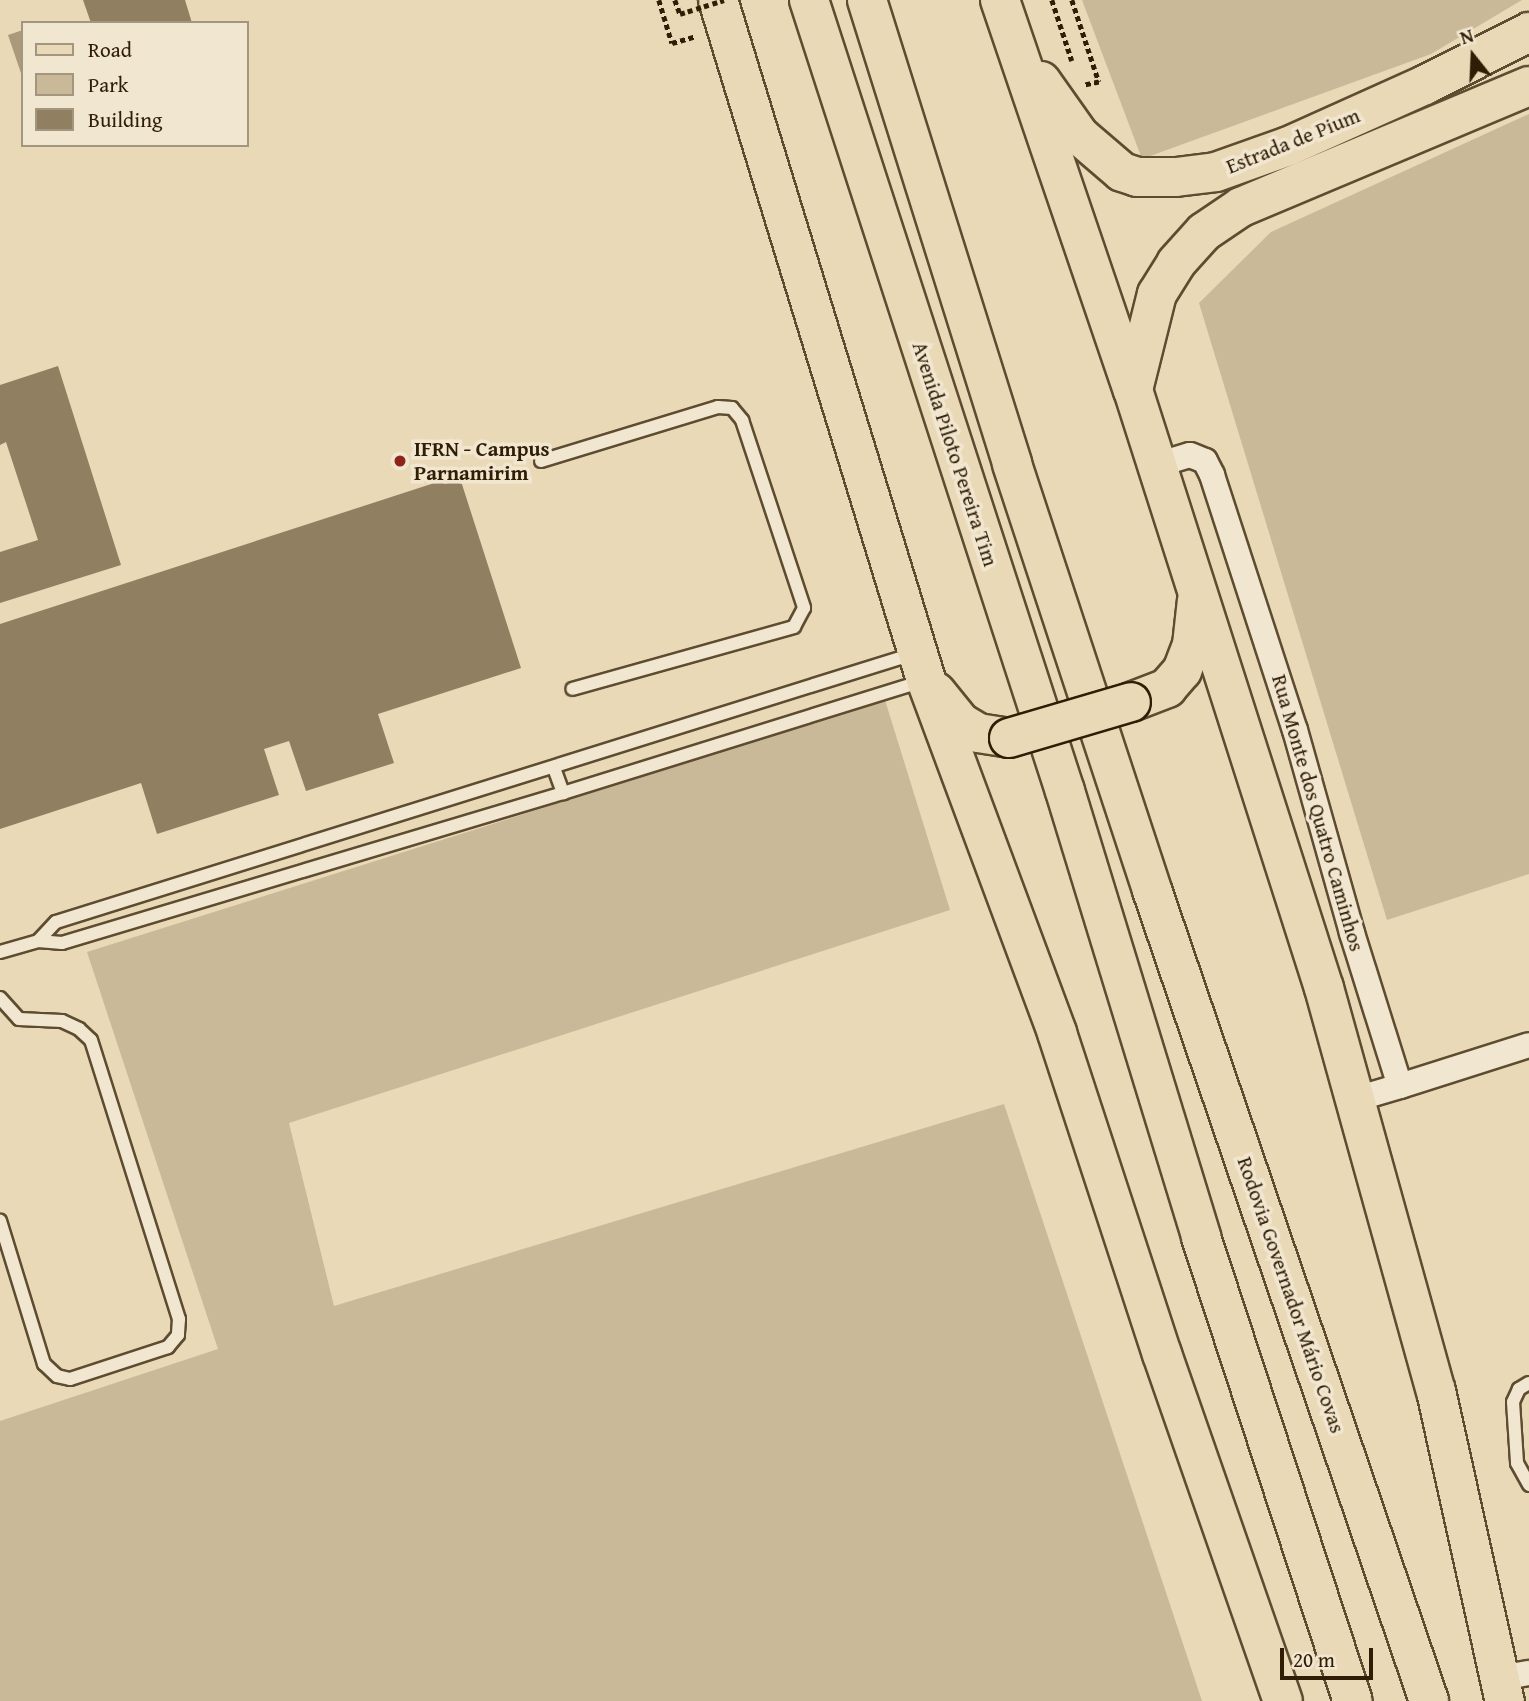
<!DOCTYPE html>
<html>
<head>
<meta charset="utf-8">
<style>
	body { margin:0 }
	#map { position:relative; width:1529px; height:1701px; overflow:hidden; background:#e9d9b6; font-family:"Gentium Book Plus",serif }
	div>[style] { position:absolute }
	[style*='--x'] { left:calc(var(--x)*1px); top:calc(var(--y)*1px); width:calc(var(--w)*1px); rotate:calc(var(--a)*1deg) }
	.green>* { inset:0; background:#c9b998 }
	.water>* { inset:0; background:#aa997a }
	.building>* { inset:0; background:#907f61 }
	.path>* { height:4.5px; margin-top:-2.25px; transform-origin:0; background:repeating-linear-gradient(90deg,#2f1d05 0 5px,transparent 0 8.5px) }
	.roads { filter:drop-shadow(2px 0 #5e4c31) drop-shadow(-2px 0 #5e4c31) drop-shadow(0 2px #5e4c31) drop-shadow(0 -2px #5e4c31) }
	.service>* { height:12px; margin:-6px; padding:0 6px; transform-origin:6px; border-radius:6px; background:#f1e6d0 }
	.minor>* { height:24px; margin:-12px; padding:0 12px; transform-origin:12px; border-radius:12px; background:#f1e6d0 }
	.primary>* { height:38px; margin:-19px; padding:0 19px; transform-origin:19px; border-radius:19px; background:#e9d9b6 }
	.trunk>* { height:38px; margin:-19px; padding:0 19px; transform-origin:19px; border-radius:19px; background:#e9d9b6 }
	.path-bridge>* { height:4.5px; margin-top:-2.25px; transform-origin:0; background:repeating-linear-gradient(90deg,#2f1d05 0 5px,transparent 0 8.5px) }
	.bridges { filter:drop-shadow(2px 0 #2f1d05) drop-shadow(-2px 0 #2f1d05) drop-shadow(0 2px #2f1d05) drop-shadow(0 -2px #2f1d05) }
	.primary-bridge>* { height:38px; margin:-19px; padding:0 19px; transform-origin:19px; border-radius:19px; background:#e9d9b6 }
	.dots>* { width:19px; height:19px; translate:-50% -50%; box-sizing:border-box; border:4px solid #f1e6d0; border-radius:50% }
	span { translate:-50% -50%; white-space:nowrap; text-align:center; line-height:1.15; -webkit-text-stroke:7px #f1e6d0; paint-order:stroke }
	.street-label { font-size:21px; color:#2f1d05 }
	.poi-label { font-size:21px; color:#2f1d05; font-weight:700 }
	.left { translate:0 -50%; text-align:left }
	.legend { position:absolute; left:21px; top:21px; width:228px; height:126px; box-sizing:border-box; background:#f1e6d0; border:2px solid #a3967f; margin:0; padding:9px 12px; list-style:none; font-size:21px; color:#2f1d05 }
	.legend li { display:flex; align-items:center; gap:14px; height:35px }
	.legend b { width:35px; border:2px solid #a3967f }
	.north { position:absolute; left:1438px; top:21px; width:70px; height:70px; -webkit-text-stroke:5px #f1e6d0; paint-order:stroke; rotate:342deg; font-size:19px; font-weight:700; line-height:28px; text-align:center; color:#2f1d05 }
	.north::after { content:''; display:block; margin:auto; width:24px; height:32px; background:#2f1d05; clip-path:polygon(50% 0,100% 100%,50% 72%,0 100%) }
	.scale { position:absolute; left:1280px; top:1648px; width:93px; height:32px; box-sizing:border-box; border:4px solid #2f1d05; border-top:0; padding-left:9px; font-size:21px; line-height:24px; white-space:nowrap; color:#2f1d05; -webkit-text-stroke:5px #f1e6d0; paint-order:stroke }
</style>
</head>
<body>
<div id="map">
	<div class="green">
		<div style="clip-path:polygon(1082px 0,1522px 0,1431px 54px,1142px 159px)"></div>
		<div style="clip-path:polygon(1529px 114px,1529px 874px,1387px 920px,1199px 303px,1271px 232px)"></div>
		<div style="clip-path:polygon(885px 700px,950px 910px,289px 1123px,334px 1306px,1004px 1104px,1202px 1701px,0 1701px,0 1421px,218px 1349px,87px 952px)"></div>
	</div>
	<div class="water">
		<div style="clip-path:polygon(23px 30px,23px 79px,8px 35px)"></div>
	</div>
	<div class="building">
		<div style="clip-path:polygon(83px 0,185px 0,192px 23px,91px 23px)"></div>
		<div style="clip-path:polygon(58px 366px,121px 565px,0 603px,0 552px,38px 540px,6px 442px,0 445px,0 385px)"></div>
		<div style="clip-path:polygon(459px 475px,521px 668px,378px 714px,394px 763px,306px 791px,289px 741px,264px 749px,279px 795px,157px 834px,141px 783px,0 829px,0 624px)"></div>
	</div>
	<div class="path">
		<div style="--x:659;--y:0;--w:45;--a:73.2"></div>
		<div style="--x:672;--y:43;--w:25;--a:-16"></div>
		<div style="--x:675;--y:0;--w:15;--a:70"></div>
		<div style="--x:1052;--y:0;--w:64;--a:71.8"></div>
		<div style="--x:1072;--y:0;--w:86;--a:71.8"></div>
		<div style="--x:1099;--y:82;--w:14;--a:168"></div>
	</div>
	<div class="roads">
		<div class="service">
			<div style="--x:541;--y:461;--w:185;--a:-17"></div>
			<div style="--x:718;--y:407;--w:14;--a:4"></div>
			<div style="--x:732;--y:408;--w:16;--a:50"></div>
			<div style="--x:742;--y:420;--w:198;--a:71.7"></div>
			<div style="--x:804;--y:608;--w:21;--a:118"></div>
			<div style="--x:794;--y:627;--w:230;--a:164.4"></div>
			<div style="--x:554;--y:768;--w:27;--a:70"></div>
			<div style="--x:38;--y:941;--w:26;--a:-47"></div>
			<div style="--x:56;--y:922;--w:898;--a:-17.37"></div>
			<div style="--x:0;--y:952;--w:40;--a:-16"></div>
			<div style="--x:38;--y:941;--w:24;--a:5"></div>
			<div style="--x:62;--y:943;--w:523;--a:-16.67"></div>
			<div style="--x:563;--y:793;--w:376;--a:-17.3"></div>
			<div style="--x:0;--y:998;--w:28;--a:48"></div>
			<div style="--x:19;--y:1019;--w:43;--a:2.7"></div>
			<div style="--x:62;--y:1021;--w:19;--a:25"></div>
			<div style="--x:79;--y:1029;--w:16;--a:43"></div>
			<div style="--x:91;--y:1040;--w:293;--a:72.5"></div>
			<div style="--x:179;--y:1319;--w:16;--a:94"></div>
			<div style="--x:178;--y:1335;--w:16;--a:130"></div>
			<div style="--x:168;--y:1347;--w:103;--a:161.9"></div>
			<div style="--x:70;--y:1379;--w:13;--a:-167"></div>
			<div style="--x:57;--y:1376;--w:18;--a:-137"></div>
			<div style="--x:44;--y:1364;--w:150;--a:-107.1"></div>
			<div style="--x:1529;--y:1383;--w:12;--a:149"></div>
			<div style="--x:1519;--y:1389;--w:14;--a:115"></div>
			<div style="--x:1513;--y:1402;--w:61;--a:86.2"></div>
			<div style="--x:1517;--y:1463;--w:25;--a:61"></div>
		</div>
		<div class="minor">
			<div style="--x:1157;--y:465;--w:34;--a:-17"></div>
			<div style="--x:1190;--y:455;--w:16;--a:22"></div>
			<div style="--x:1205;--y:461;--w:16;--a:63"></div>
			<div style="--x:1212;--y:475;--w:268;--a:72"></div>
			<div style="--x:1295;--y:730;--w:211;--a:74.3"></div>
			<div style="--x:1352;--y:933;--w:160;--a:72.6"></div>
			<div style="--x:1400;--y:1086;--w:135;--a:-17.6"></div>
			<div style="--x:1356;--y:1099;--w:46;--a:-16.5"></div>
			<div style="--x:1500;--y:1678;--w:29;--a:-10"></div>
		</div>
		<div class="primary">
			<div style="--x:718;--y:0;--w:711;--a:72.99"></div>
			<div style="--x:926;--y:680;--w:377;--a:69.6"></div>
			<div style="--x:1057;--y:1033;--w:338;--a:71.9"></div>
			<div style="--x:1162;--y:1354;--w:367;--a:70.8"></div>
			<div style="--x:1000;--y:0;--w:412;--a:71.2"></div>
			<div style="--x:1133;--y:390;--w:628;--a:72.29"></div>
			<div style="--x:1324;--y:988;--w:418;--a:74.5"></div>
			<div style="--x:1436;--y:1391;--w:318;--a:77.5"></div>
			<div style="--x:1041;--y:81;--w:67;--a:54.7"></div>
			<div style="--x:1080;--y:136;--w:55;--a:40.6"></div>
			<div style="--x:1122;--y:172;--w:16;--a:18"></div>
			<div style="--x:1137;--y:177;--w:39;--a:0"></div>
			<div style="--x:1176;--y:177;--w:40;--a:-7.1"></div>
			<div style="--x:1216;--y:172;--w:77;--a:-19.6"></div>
			<div style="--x:1289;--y:146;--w:149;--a:-24.2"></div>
			<div style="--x:1425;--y:85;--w:117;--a:-27"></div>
			<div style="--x:1133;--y:390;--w:99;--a:-76"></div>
			<div style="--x:1157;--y:294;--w:36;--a:-58"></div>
			<div style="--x:1176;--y:263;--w:42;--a:-47.9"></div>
			<div style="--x:1204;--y:232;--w:45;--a:-34"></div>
			<div style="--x:1241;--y:207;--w:312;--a:-22.8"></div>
			<div style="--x:936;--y:692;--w:38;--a:51"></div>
			<div style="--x:960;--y:722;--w:21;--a:31"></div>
			<div style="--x:978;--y:733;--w:31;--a:9"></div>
			<div style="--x:1131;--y:702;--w:39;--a:-21"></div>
			<div style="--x:1167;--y:688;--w:23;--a:-49"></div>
			<div style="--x:1182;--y:671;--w:28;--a:-69"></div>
			<div style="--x:1192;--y:645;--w:45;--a:-83.7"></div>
		</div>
		<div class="trunk">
			<div style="--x:809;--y:0;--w:831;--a:72.07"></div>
			<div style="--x:1065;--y:791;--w:466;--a:73"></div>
			<div style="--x:1201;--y:1237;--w:488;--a:71.9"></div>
			<div style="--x:867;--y:0;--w:486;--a:72.6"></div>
			<div style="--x:1012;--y:464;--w:448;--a:71.8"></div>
			<div style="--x:1152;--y:890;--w:857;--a:71.14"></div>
		</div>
	</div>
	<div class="path-bridge">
		<div style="--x:680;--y:14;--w:46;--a:-17.7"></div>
	</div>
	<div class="bridges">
		<div class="primary-bridge">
			<div style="--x:1009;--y:738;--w:127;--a:-16.4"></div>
		</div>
	</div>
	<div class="dots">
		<div style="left:400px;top:461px;background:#8f2418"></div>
	</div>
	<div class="street-label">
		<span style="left:1293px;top:141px;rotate:-22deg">Estrada de Pium</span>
		<span style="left:955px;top:454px;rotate:72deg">Avenida Piloto Pereira Tim</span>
		<span style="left:1318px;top:813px;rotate:74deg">Rua Monte dos Quatro Caminhos</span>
		<span style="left:1291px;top:1295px;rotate:71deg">Rodovia Governador Mário Covas</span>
	</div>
	<div class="poi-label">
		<span class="left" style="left:414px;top:461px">IFRN - Campus<br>Parnamirim</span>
	</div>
	<ul class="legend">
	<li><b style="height:9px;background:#e9d9b6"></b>Road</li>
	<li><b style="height:19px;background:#c9b998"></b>Park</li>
	<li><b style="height:19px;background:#907f61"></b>Building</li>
	</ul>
	<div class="north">N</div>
	<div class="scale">20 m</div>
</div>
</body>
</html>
